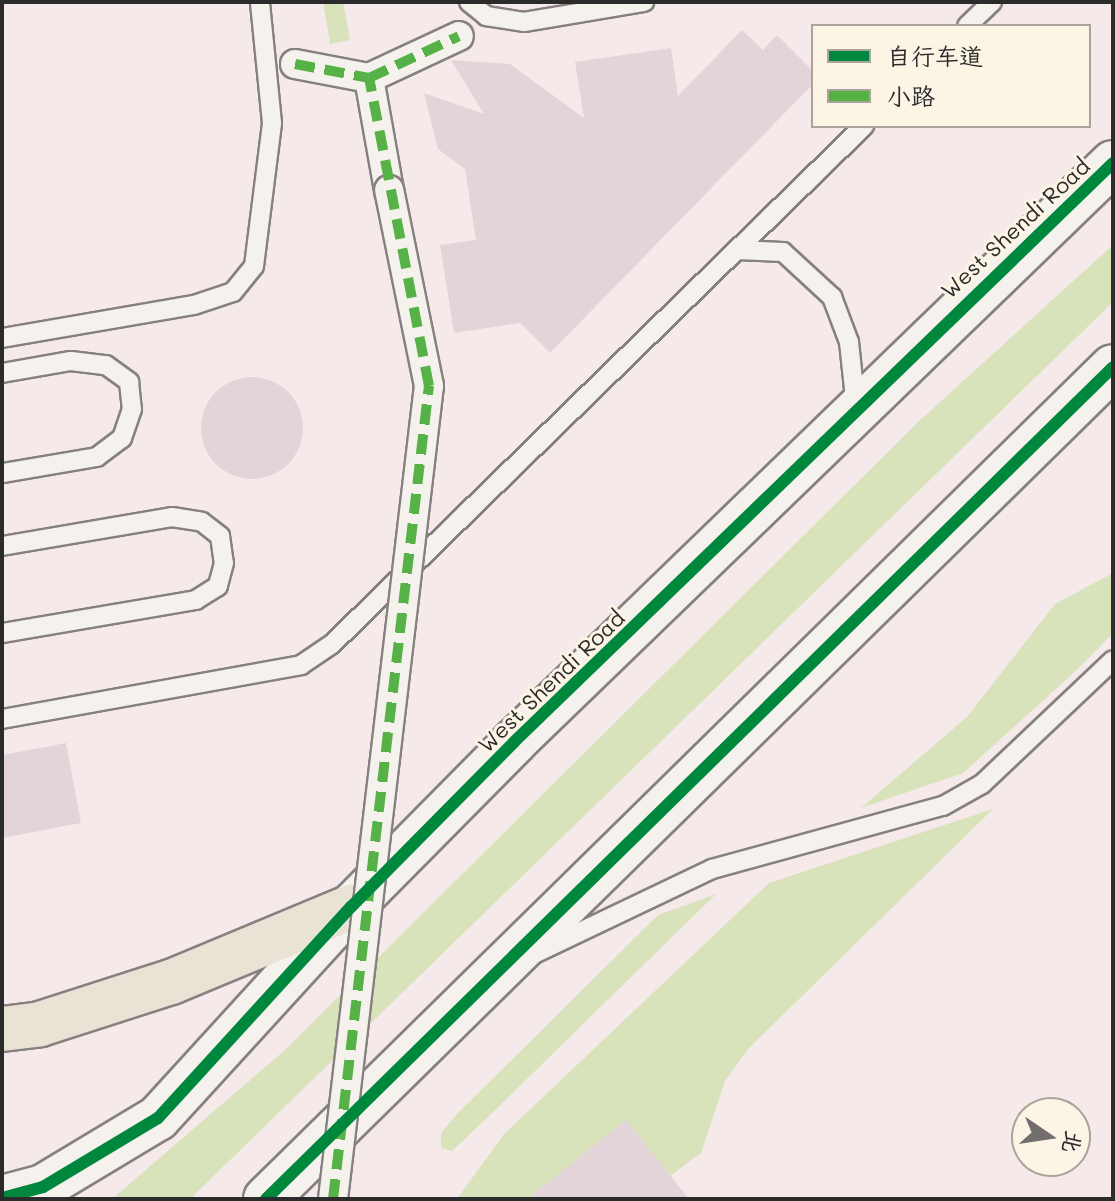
<!DOCTYPE html>
<html>
<head>
<meta charset="utf-8">
<style>
	body { margin:0 }
	#map { position:relative; width:1115px; height:1201px; overflow:hidden; background:#f5eae9; font-family:Mali,"LXGW WenKai TC",sans-serif }
	div>[style] { position:absolute }
	[style*='--x'] { left:calc(var(--x)*1px); top:calc(var(--y)*1px); width:calc(var(--w)*1px); rotate:calc(var(--a)*1deg) }
	.green>* { inset:0; background:#d8e3bb }
	.building>* { inset:0; background:#e2d4d9 }
	.round { border-radius:50% }
	.roads { filter:drop-shadow(2px 0 #868180) drop-shadow(-2px 0 #868180) drop-shadow(0 2px #868180) drop-shadow(0 -2px #868180) }
	.service>* { height:18px; margin:-9px; padding:0 9px; transform-origin:9px; border-radius:9px; background:#f5f1ec }
	.pedestrian>* { height:28px; margin:-14px; padding:0 14px; transform-origin:14px; border-radius:14px; background:#f5f1ec }
	.tertiary>* { height:44px; margin:-22px; padding:0 22px; transform-origin:22px; border-radius:22px; background:#f5f1ec }
	.trunk>* { height:44px; margin:-22px; padding:0 22px; transform-origin:22px; border-radius:22px; background:#e8e3d5 }
	.bridges { filter:drop-shadow(2px 0 #868180) drop-shadow(-2px 0 #868180) drop-shadow(0 2px #868180) drop-shadow(0 -2px #868180) }
	.pedestrian-bridge>* { height:28px; margin:-14px; padding:0 14px; transform-origin:14px; border-radius:14px; background:#f5f1ec }
	.quiet>* { height:10px; margin-top:-5px; transform-origin:0; background:repeating-linear-gradient(90deg,#56b246 0 20px,transparent 0 30px) }
	.cycleway>* { height:12px; margin:-6px; padding:0 6px; transform-origin:6px; border-radius:6px; background:#00873e }
	span { translate:-50% -50%; white-space:nowrap; text-align:center; line-height:1.15; -webkit-text-stroke:6px #fcf5e5; paint-order:stroke }
	.street-label { font-size:22px; color:#2b2b2b }
	.frame { position:absolute; inset:0; border:4px solid #2b2b2b; pointer-events:none }
	.legend { position:absolute; left:811px; top:24px; width:280px; height:104px; box-sizing:border-box; background:#fcf5e5; border:2px solid #a8a49b; margin:0; padding:10px 14px; list-style:none; font-size:24px; color:#2b2b2b }
	.legend li { display:flex; align-items:center; gap:16px; height:40px }
	.legend b { width:40px; border:2px solid #a8a49b }
	.north { position:absolute; left:1011px; top:1097px; width:80px; height:80px; box-sizing:border-box; background:#fcf5e5; border:2px solid #a8a49b; border-radius:50%; rotate:103deg; font-size:22px; font-weight:700; line-height:32px; text-align:center; color:#2b2b2b }
	.north::after { content:''; display:block; margin:auto; width:28px; height:36px; background:#726e6e; clip-path:polygon(50% 0,100% 100%,50% 72%,0 100%) }
</style>
</head>
<body>
<div id="map">
	<div class="green">
		<div style="clip-path:polygon(323px 2px,343px 2px,350px 40px,330px 44px)"></div>
		<div style="clip-path:polygon(1113px 245px,1113px 302px,190px 1199px,112px 1199px,285px 1050px,917px 423px)"></div>
		<div style="clip-path:polygon(1113px 573px,1113px 633px,1079px 668px,963px 773px,861px 808px,967px 717px,1055px 604px)"></div>
		<div style="clip-path:polygon(993px 809px,749px 1048px,725px 1081px,701px 1153px,670px 1176px,626px 1120px,527px 1199px,457px 1199px,504px 1134px,769px 883px)"></div>
		<div style="clip-path:polygon(716px 894px,487px 1118px,452px 1151px,441px 1148px,441px 1133px,457px 1114px,658px 915px)"></div>
	</div>
	<div class="building">
		<div style="clip-path:polygon(742px 30px,763px 50px,777px 35px,813px 71px,813px 84px,550px 353px,520px 323px,454px 333px,440px 245px,476px 240px,465px 169px,438px 149px,424px 93px,484px 114px,451px 60px,510px 64px,584px 118px,575px 62px,671px 48px,678px 96px)"></div>
		<div class="round" style="left:201px;top:377px;width:102px;height:102px"></div>
		<div style="clip-path:polygon(66px 743px,81px 823px,2px 838px,2px 755px)"></div>
		<div style="clip-path:polygon(626px 1120px,689px 1199px,527px 1199px)"></div>
	</div>
	<div class="roads">
		<div class="service">
			<div style="--x:469;--y:2;--w:22;--a:39"></div>
			<div style="--x:486;--y:16;--w:38;--a:9"></div>
			<div style="--x:524;--y:22;--w:122;--a:-9.5"></div>
			<div style="--x:967;--y:26;--w:35;--a:-44"></div>
			<div style="--x:737;--y:250;--w:46;--a:2.5"></div>
			<div style="--x:783;--y:252;--w:67;--a:42.6"></div>
			<div style="--x:832;--y:297;--w:48;--a:69.3"></div>
			<div style="--x:849;--y:342;--w:66;--a:83.9"></div>
			<div style="--x:2;--y:338;--w:195;--a:-9.8"></div>
			<div style="--x:194;--y:305;--w:41;--a:-18.4"></div>
			<div style="--x:233;--y:292;--w:33;--a:-51"></div>
			<div style="--x:254;--y:266;--w:144;--a:-82.8"></div>
			<div style="--x:272;--y:123;--w:122;--a:-95.7"></div>
			<div style="--x:2;--y:373;--w:70;--a:-9.9"></div>
			<div style="--x:71;--y:361;--w:35;--a:7"></div>
			<div style="--x:106;--y:365;--w:29;--a:36"></div>
			<div style="--x:129;--y:382;--w:27;--a:84"></div>
			<div style="--x:132;--y:409;--w:31;--a:109"></div>
			<div style="--x:122;--y:438;--w:31;--a:143"></div>
			<div style="--x:97;--y:457;--w:96;--a:170.4"></div>
			<div style="--x:2;--y:546;--w:172;--a:-9.7"></div>
			<div style="--x:172;--y:517;--w:30;--a:9"></div>
			<div style="--x:202;--y:522;--w:23;--a:38"></div>
			<div style="--x:220;--y:536;--w:27;--a:82"></div>
			<div style="--x:224;--y:563;--w:24;--a:105"></div>
			<div style="--x:218;--y:586;--w:26;--a:148"></div>
			<div style="--x:196;--y:600;--w:197;--a:170.3"></div>
			<div style="--x:2;--y:719;--w:304;--a:-10.2"></div>
			<div style="--x:301;--y:665;--w:37;--a:-34"></div>
			<div style="--x:332;--y:644;--w:743;--a:-44.24"></div>
			<div style="--x:536;--y:953;--w:195;--a:-25.5"></div>
			<div style="--x:712;--y:869;--w:239;--a:-15.3"></div>
			<div style="--x:943;--y:806;--w:45;--a:-29.4"></div>
			<div style="--x:982;--y:784;--w:180;--a:-43.4"></div>
		</div>
		<div class="pedestrian">
			<div style="--x:295;--y:64;--w:75;--a:10.7"></div>
			<div style="--x:369;--y:78;--w:99;--a:-25"></div>
			<div style="--x:369;--y:78;--w:114;--a:79.9"></div>
		</div>
		<div class="tertiary">
			<div style="--x:2;--y:1198;--w:42;--a:-15"></div>
			<div style="--x:43;--y:1187;--w:134;--a:-31"></div>
			<div style="--x:158;--y:1118;--w:286;--a:-47.6"></div>
			<div style="--x:351;--y:907;--w:232;--a:-45.3"></div>
			<div style="--x:514;--y:742;--w:833;--a:-44.03"></div>
			<div style="--x:266;--y:1199;--w:1187;--a:-44.49"></div>
		</div>
		<div class="trunk">
			<div style="--x:2;--y:1029;--w:38;--a:-7"></div>
			<div style="--x:40;--y:1024;--w:138;--a:-17.8"></div>
			<div style="--x:171;--y:982;--w:195;--a:-22.6"></div>
		</div>
	</div>
	<div class="bridges">
		<div class="pedestrian-bridge">
			<div style="--x:333;--y:1199;--w:819;--a:-83.27"></div>
			<div style="--x:429;--y:386;--w:200;--a:-101.5"></div>
		</div>
	</div>
	<div class="quiet">
		<div style="--x:295;--y:64;--w:75;--a:10.7"></div>
		<div style="--x:369;--y:78;--w:99;--a:-25"></div>
		<div style="--x:333;--y:1199;--w:819;--a:-83.27"></div>
		<div style="--x:429;--y:386;--w:314;--a:-101"></div>
	</div>
	<div class="cycleway">
		<div style="--x:2;--y:1198;--w:42;--a:-15"></div>
		<div style="--x:43;--y:1187;--w:134;--a:-31"></div>
		<div style="--x:158;--y:1118;--w:286;--a:-47.6"></div>
		<div style="--x:351;--y:907;--w:232;--a:-45.3"></div>
		<div style="--x:514;--y:742;--w:833;--a:-44.03"></div>
		<div style="--x:266;--y:1199;--w:1187;--a:-44.49"></div>
	</div>
	<div class="street-label">
		<span style="left:1015px;top:228px;rotate:-43deg">West Shendi Road</span>
		<span style="left:551px;top:681px;rotate:-44deg">West Shendi Road</span>
	</div>
	<div class="frame"></div>
	<ul class="legend">
	<li><b style="height:10px;background:#00873e"></b>自行车道</li>
	<li><b style="height:10px;background:#56b246"></b>小路</li>
	</ul>
	<div class="north">北</div>
</div>
</body>
</html>
